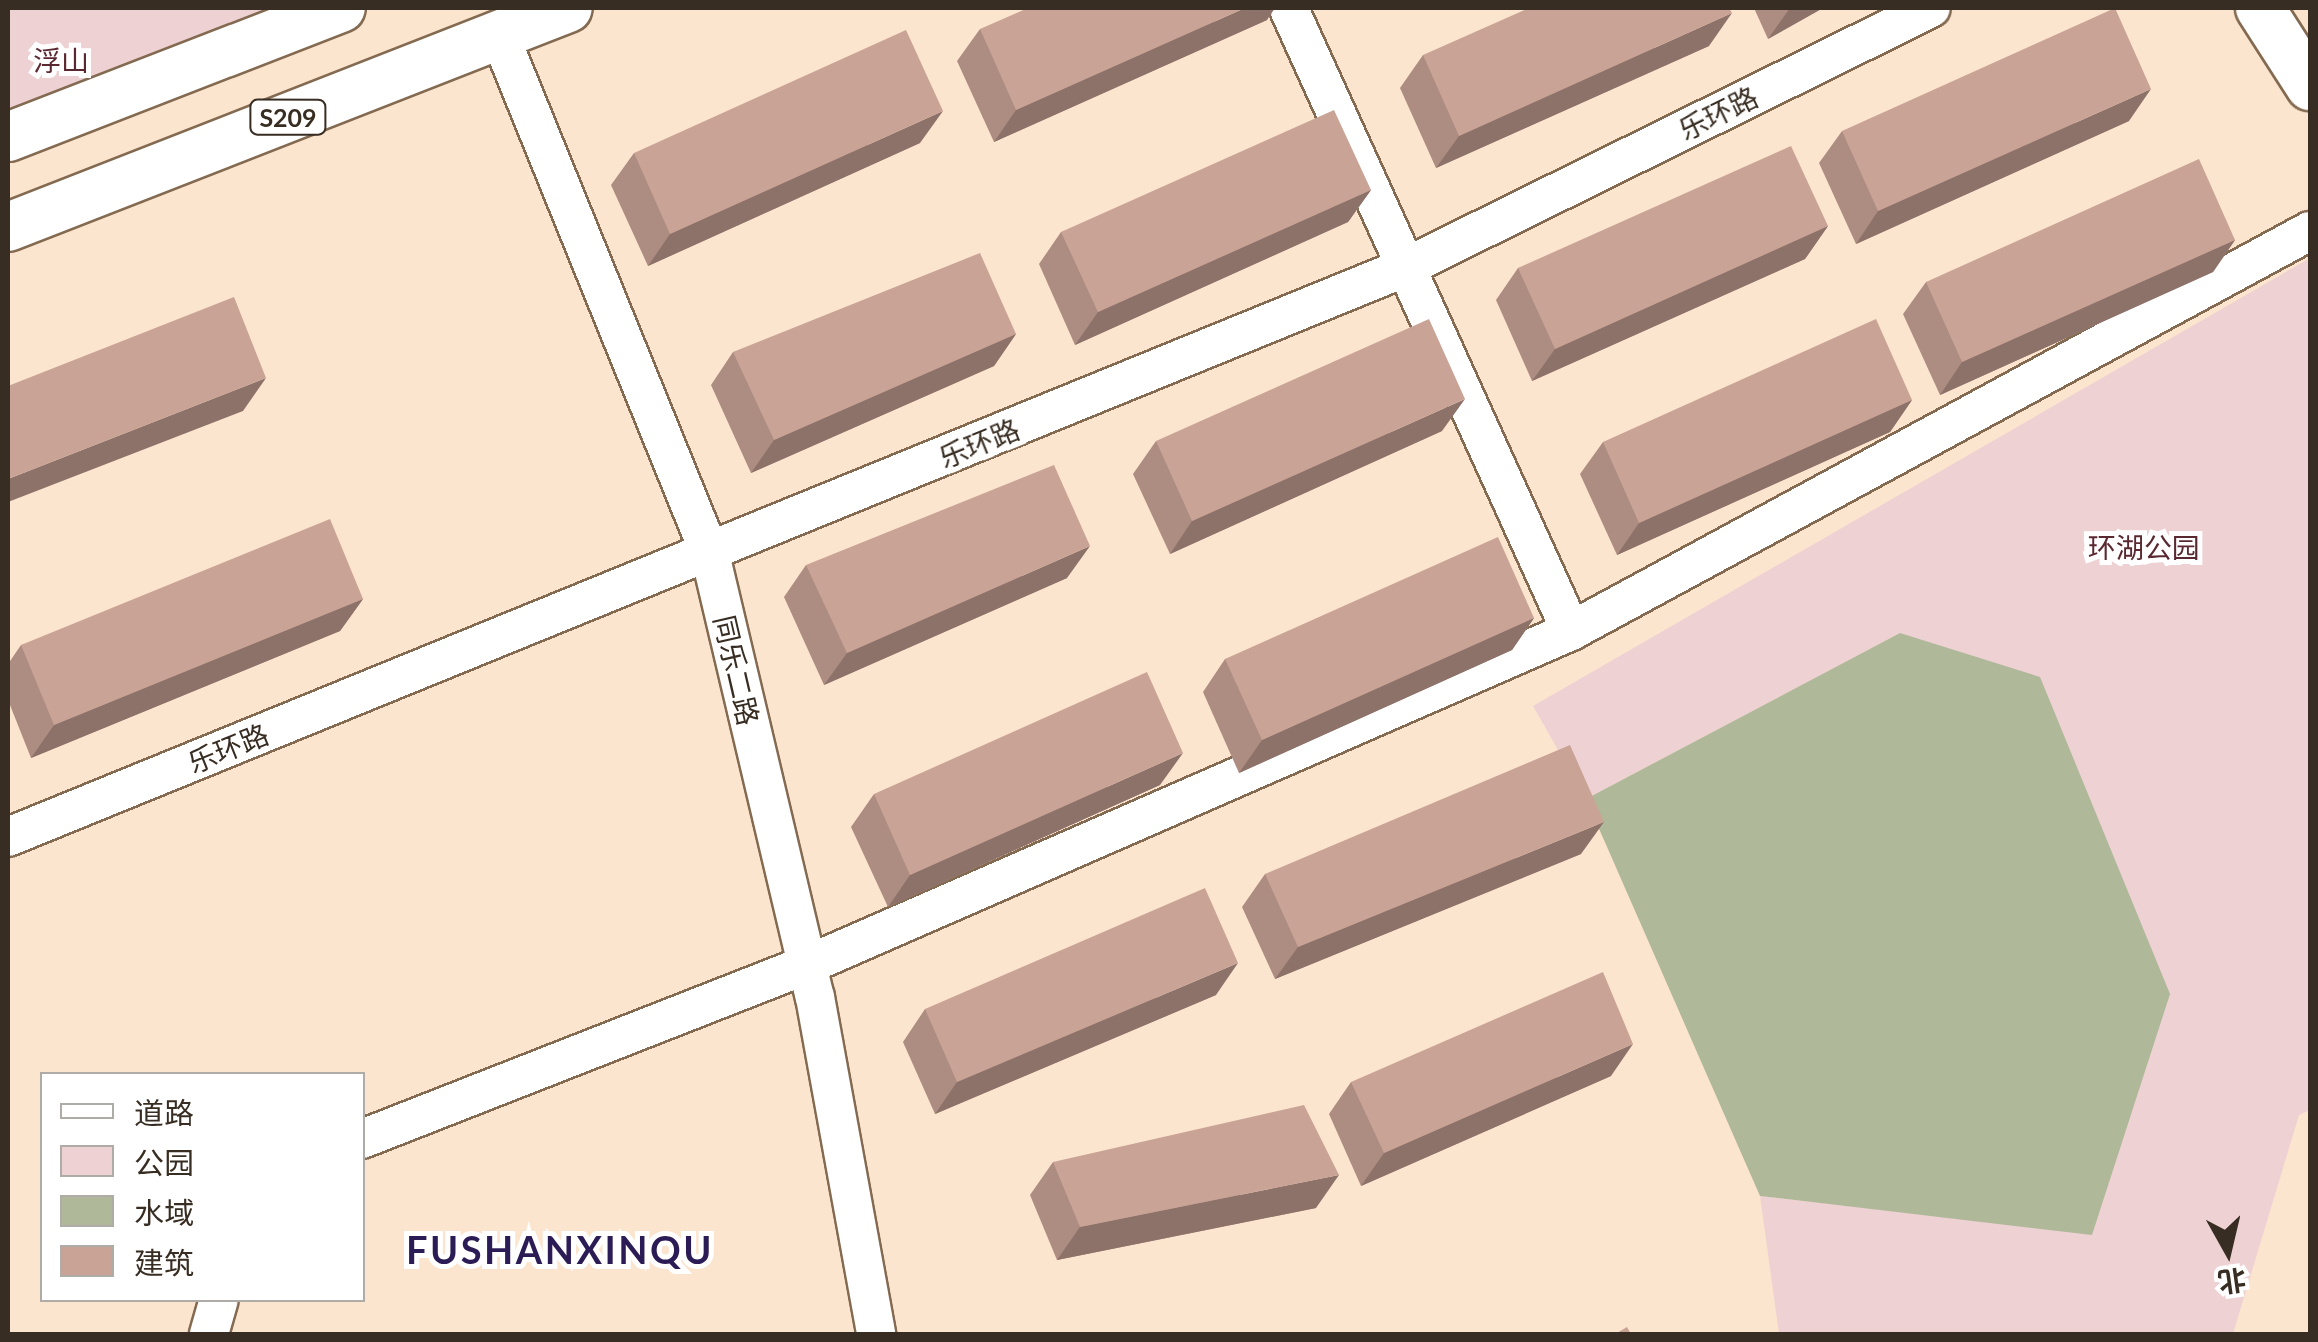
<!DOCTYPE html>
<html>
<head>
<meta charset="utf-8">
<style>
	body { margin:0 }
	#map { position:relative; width:2318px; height:1342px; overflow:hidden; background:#fce5ce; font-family:Lato,"Noto Sans SC",sans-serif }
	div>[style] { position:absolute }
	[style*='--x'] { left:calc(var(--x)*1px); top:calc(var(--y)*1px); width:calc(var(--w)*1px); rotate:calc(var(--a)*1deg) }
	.green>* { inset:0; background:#eed1d3 }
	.water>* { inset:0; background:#afb899 }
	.roads { filter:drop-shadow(2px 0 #836a51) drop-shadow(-2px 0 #836a51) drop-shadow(0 2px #836a51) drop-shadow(0 -2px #836a51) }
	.minor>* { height:38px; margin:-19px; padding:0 19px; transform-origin:19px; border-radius:19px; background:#fff }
	.major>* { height:48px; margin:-24px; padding:0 24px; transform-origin:24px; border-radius:24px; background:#fff }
	.wall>* { inset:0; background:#ad8c81 }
	.shaded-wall>* { inset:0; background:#8d7269 }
	.building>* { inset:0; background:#c9a396 }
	span { translate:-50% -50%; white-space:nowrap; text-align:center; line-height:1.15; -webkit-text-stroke:10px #fff; paint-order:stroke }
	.shield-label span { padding:2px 8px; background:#fff; border:2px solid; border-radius:8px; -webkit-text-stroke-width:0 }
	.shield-label { font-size:25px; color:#382d22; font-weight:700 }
	.park-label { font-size:28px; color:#5a2830 }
	.street-label { font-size:28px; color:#382d22 }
	.district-label { font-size:38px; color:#2c1c56; font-weight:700; letter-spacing:2.5px }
	.frame { position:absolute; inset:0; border:10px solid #382d22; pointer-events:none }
	.legend { position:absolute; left:40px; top:1072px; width:325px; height:230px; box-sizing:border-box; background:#fff; border:2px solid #afaba7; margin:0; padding:12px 18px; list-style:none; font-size:30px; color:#382d22 }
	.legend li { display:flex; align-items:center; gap:20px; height:50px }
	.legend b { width:50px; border:2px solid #afaba7 }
	.north { position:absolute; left:2178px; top:1202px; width:100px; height:100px; -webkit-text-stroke:8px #fff; paint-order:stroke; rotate:172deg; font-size:28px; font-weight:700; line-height:40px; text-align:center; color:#382d22 }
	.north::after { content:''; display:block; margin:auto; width:35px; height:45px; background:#382d22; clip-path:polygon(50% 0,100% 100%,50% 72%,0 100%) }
</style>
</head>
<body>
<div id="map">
	<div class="green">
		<div style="clip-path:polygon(8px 8px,341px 8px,8px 137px)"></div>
		<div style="clip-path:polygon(2310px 258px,2310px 1110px,2299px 1115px,2233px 1334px,1779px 1334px,1760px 1196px,2092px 1234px,1900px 633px,1586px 799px,1533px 706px)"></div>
	</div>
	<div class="water">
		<div style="clip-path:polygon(1900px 633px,2040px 677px,2170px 994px,2092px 1235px,1760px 1196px,1586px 799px)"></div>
	</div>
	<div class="roads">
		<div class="minor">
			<div style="--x:1289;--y:9;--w:683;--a:65.61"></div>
			<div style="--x:499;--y:34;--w:561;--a:67.91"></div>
			<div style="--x:710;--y:554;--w:455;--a:76.7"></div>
			<div style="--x:815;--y:997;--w:342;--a:79.7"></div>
			<div style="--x:8;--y:837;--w:1510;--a:-22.18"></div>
			<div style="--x:1406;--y:267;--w:585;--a:-26.26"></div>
			<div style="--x:362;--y:1139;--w:478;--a:-21.4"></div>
			<div style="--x:807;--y:965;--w:834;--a:-23.61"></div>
			<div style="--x:1571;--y:631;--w:840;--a:-28.43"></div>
			<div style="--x:209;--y:1334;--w:35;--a:-74"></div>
		</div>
		<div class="major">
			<div style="--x:2260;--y:8;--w:93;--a:57.3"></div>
			<div style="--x:8;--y:137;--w:357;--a:-21.2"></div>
			<div style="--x:8;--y:227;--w:601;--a:-21.36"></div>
		</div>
	</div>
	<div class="wall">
		<div style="clip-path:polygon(1754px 8px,1823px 8px,1768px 39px)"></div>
		<div style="clip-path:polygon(1267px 20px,994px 142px,957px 61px,980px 29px)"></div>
		<div style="clip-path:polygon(1709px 46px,1436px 168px,1400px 88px,1423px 55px)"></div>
		<div style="clip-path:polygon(2129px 121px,1856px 244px,1819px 163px,1842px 131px)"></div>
		<div style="clip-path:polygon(920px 143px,648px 266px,611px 185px,634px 153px)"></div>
		<div style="clip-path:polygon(1371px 190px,1348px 222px,1075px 345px,1039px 264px,1061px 232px)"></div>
		<div style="clip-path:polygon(1828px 226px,1805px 259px,1532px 381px,1496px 300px,1518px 268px)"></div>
		<div style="clip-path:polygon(2235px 240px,2213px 272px,1940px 395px,1903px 314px,1926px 282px)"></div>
		<div style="clip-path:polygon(1016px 334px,994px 366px,751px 473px,711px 385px,733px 352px)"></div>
		<div style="clip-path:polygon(1912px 400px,1890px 432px,1617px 555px,1580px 474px,1603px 442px)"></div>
		<div style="clip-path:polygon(1442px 431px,1170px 554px,1133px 474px,1156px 441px)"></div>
		<div style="clip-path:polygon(806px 565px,1067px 578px,824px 685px,784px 597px)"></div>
		<div style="clip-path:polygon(363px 599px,340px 631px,31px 758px,8px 700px,8px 664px,21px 645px)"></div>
		<div style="clip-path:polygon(1534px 618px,1512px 650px,1239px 773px,1203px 692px,1225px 659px)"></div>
		<div style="clip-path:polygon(1160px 785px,888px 907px,851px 827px,874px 794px)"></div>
		<div style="clip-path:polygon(1581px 854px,1275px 979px,1242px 907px,1265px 874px)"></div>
		<div style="clip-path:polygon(1216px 995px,935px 1114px,903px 1042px,925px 1009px)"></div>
		<div style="clip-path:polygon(1611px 1076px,1361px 1186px,1329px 1114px,1351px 1082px)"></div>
		<div style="clip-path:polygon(1053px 1162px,1316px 1208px,1057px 1260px,1030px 1195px)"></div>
	</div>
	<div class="shaded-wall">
		<div style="clip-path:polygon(1245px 8px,1275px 8px,1267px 20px,994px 142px,1016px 110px)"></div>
		<div style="clip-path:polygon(1790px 8px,1823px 8px,1768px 39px)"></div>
		<div style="clip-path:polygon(1732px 13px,1709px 46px,1436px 168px,1459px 136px)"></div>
		<div style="clip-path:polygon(2151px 89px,2129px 121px,1856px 244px,1878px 211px)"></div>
		<div style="clip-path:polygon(943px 111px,920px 143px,648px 266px,670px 234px)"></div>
		<div style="clip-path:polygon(1371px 190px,1348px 222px,1075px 345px,1098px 312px)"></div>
		<div style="clip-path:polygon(1828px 226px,1805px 259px,1532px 381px,1555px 349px)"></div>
		<div style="clip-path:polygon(2235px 240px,2213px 272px,1940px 395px,1962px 362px)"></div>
		<div style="clip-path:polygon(1016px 334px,994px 366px,751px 473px,774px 440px)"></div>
		<div style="clip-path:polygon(266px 378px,243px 411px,8px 502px,8px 479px)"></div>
		<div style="clip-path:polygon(1465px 399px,1442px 431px,1170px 554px,1192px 521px)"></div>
		<div style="clip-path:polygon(1912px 400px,1890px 432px,1617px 555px,1639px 523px)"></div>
		<div style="clip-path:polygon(1090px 546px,1067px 578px,824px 685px,847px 653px)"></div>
		<div style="clip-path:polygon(363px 599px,340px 631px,31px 758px,54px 725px)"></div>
		<div style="clip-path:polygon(1534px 618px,1512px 650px,1239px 773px,1262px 740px)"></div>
		<div style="clip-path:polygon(1183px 753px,1160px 785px,888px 907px,910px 875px)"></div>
		<div style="clip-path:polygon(1604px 822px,1581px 854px,1275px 979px,1298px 947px)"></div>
		<div style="clip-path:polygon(1238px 963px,1216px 995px,935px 1114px,957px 1082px)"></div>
		<div style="clip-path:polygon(1633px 1044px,1611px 1076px,1361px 1186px,1384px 1153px)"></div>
		<div style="clip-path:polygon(1339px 1175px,1316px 1208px,1057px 1260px,1080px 1227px)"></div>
	</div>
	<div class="building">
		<div style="clip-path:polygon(1028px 8px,1245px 8px,1016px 110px,980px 29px)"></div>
		<div style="clip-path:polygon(1529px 8px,1729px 8px,1732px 13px,1459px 136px,1423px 55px)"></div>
		<div style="clip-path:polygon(2115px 8px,2151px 89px,1878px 211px,1842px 131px)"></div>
		<div style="clip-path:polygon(906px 30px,943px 111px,670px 234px,634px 153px)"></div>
		<div style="clip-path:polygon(1334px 110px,1371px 190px,1098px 312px,1061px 232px)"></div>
		<div style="clip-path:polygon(1791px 146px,1828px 226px,1555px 349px,1518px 268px)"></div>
		<div style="clip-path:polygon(2199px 159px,2235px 240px,1962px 362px,1926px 282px)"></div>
		<div style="clip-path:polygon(980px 253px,1016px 334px,774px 440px,733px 352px)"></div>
		<div style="clip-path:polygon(234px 297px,266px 378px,8px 479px,8px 386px)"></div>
		<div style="clip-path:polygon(1429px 319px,1465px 399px,1192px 521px,1156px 441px)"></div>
		<div style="clip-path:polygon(1876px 319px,1912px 400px,1639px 523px,1603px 442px)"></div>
		<div style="clip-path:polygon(1054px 465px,1090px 546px,847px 653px,806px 565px)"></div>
		<div style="clip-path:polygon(330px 519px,363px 599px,54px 725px,21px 645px)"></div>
		<div style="clip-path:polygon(1498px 537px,1534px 618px,1262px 740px,1225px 659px)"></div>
		<div style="clip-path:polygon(1147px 672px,1183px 753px,910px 875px,874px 794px)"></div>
		<div style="clip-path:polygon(1570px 745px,1604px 822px,1298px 947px,1265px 874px)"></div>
		<div style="clip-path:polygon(1205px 888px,1238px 963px,957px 1082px,925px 1009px)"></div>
		<div style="clip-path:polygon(1603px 972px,1633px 1044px,1384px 1153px,1351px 1082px)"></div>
		<div style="clip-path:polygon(1304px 1105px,1339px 1175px,1080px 1227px,1053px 1162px)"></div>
		<div style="clip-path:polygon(1627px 1327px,1631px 1334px,1615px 1334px)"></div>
	</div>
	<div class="shield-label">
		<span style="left:288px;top:117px">S209</span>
	</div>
	<div class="park-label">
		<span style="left:61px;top:60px">浮山</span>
		<span style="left:2144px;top:547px">环湖公园</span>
	</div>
	<div class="street-label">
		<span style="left:1718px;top:113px;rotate:-26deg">乐环路</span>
		<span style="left:979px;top:443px;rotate:-22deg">乐环路</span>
		<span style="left:737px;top:670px;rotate:77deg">同乐二路</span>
		<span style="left:228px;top:748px;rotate:-22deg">乐环路</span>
	</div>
	<div class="district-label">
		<span style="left:560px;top:1250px">FUSHANXINQU</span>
	</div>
	<div class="frame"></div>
	<ul class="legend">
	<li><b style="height:12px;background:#fff"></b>道路</li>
	<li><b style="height:28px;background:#eed1d3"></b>公园</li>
	<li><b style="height:28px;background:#afb899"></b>水域</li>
	<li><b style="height:28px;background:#c9a396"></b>建筑</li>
	</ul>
	<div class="north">北</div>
</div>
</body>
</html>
